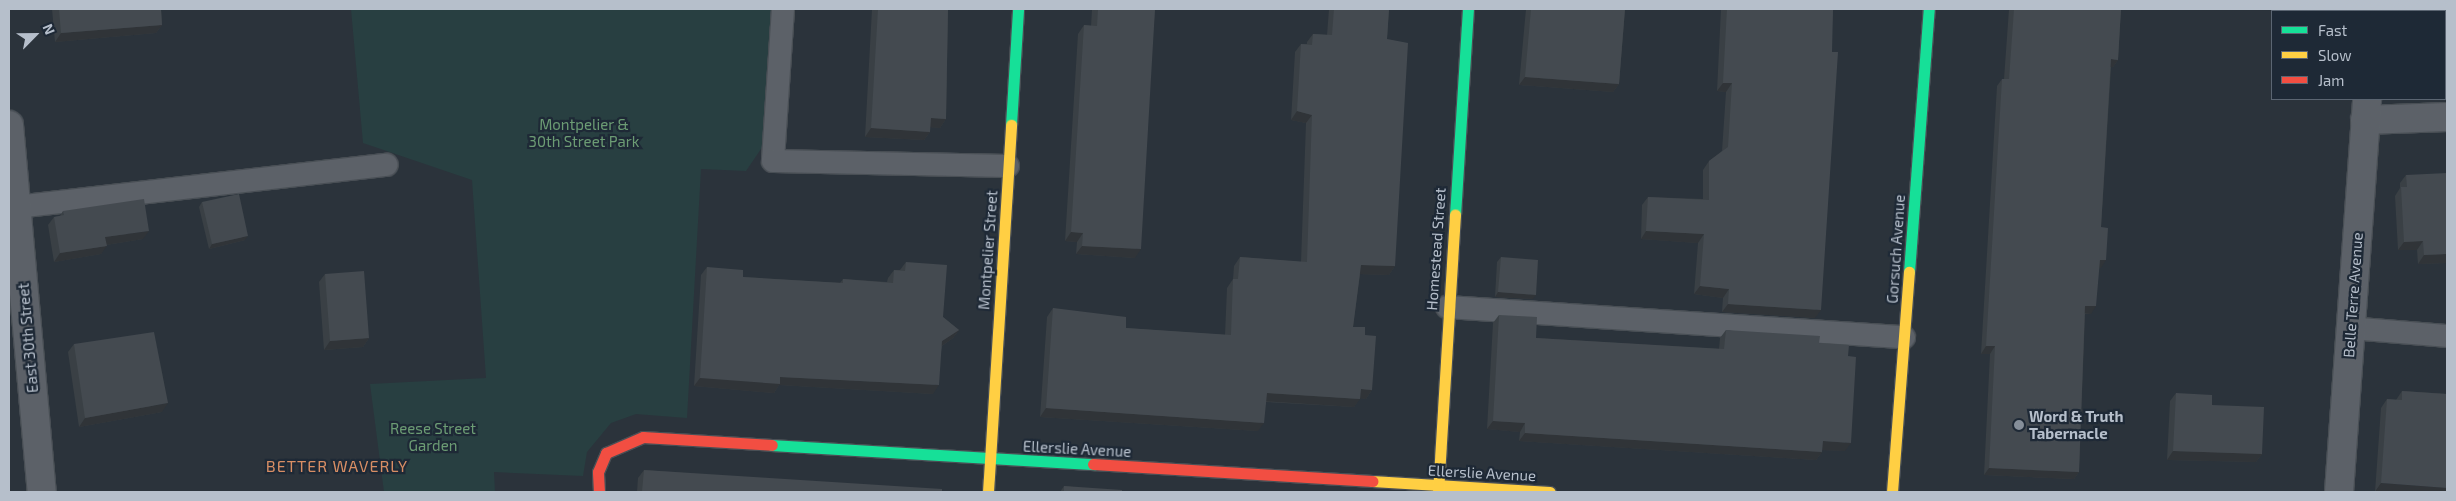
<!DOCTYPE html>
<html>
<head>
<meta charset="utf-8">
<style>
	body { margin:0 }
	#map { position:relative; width:2456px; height:501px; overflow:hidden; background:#2b333b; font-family:"Exo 2",sans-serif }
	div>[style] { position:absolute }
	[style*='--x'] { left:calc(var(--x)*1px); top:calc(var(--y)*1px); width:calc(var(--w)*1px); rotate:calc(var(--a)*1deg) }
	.green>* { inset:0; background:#283f41 }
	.roads { filter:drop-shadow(1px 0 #494f55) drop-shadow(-1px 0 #494f55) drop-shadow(0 1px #494f55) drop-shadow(0 -1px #494f55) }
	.lane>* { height:22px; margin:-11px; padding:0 11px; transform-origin:11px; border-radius:11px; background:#5c6168 }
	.street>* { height:28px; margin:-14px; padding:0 14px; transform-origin:14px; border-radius:14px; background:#5c6168 }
	.fast>* { height:11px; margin:-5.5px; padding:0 5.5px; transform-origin:5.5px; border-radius:5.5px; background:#16e098 }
	.slow>* { height:11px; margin:-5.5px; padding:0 5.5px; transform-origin:5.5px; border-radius:5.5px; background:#ffcf43 }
	.jam>* { height:11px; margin:-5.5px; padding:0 5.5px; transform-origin:5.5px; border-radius:5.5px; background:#f24e42 }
	.wall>* { inset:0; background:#3a4045 }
	.shaded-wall>* { inset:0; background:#303438 }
	.building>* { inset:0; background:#444a50 }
	.dots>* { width:14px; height:14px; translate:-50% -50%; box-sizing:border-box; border:2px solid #1e2936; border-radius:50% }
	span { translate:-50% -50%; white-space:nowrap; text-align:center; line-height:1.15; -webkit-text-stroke:4.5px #1e2936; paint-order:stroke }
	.park-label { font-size:15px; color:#6c9c74 }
	.street-label { font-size:15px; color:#b6bfcb }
	.poi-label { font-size:15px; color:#b6bfcb; font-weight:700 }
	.left { translate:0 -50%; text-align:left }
	.neighbourhood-label { font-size:16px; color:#d88e64; letter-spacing:1px }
	.frame { position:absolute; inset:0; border:10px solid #b6bfcb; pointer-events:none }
	.legend { position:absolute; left:2271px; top:10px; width:175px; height:90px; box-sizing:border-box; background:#1e2936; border:1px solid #5b6572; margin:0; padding:6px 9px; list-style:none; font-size:15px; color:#b6bfcb }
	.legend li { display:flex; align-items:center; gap:10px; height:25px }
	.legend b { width:25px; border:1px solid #5b6572 }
	.north { position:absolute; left:10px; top:10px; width:50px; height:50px; -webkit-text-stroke:4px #1e2936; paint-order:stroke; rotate:67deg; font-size:14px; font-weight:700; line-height:20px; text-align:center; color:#b6bfcb }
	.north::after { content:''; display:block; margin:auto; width:18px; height:22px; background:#b6bfcb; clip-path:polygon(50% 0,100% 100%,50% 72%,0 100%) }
</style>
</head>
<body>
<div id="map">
	<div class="green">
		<div style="clip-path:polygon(351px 9px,774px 9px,767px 140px,746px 171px,701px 169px,687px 418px,636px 414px,611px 423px,587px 452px,583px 476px,494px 472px,495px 492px,384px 492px,370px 384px,486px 378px,472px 180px,363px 143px)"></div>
	</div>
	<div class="roads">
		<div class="lane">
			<div style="--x:783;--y:9;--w:152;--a:93.8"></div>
			<div style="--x:773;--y:161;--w:235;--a:1.2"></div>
			<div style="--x:16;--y:207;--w:373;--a:-6.5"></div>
			<div style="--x:1447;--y:307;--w:458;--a:3.8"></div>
			<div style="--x:2350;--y:328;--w:97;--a:4.7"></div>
		</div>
		<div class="street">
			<div style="--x:2374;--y:11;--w:2;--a:-90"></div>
			<div style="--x:2365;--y:120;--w:82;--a:-2.1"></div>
			<div style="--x:9;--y:125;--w:368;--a:84.9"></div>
			<div style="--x:2339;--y:492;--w:394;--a:-85.9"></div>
		</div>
		<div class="fast">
			<div style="--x:1011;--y:125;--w:116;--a:-86.5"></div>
			<div style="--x:1455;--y:215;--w:206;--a:-86.4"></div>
			<div style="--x:1909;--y:272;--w:264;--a:-85.7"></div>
			<div style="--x:772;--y:445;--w:322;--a:3.4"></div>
		</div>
		<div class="slow">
			<div style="--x:1372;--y:481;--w:178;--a:3.5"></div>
			<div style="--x:988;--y:492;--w:368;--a:-86.4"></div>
			<div style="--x:1438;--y:492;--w:278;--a:-86.5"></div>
			<div style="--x:1892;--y:492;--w:221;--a:-85.6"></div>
		</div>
		<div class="jam">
			<div style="--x:1093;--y:464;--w:280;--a:3.5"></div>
			<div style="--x:599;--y:492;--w:20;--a:-93"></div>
			<div style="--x:598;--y:472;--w:21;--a:-67"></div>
			<div style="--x:606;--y:453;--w:40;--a:-23.4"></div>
			<div style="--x:643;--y:437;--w:129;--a:3.5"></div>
		</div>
	</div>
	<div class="wall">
		<div style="clip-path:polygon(52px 9px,161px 9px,162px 25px,156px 33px,55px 42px)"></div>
		<div style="clip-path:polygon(872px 9px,948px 9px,946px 119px,940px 128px,930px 127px,930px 132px,924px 140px,865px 137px)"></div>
		<div style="clip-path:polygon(1092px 9px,1155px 9px,1135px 258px,1076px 254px,1077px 242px,1065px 241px,1078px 34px,1084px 25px,1091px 26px)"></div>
		<div style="clip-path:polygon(1329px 9px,1389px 9px,1387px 39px,1395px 266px,1389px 275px,1360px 274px,1353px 327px,1365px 335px,1372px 390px,1366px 399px,1360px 398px,1354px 407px,1266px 402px,1258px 431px,1040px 417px,1047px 317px,1053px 308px,1126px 328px,1225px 335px,1227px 288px,1233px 279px,1234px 266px,1240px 257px,1301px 262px,1306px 123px,1291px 120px,1295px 52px,1301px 44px,1307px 44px,1307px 42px,1313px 34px,1327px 35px)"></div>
		<div style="clip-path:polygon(1526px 9px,1625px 9px,1619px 84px,1613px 92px,1519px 85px)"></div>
		<div style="clip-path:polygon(1721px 9px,1833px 9px,1815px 318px,1722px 312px,1723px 298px,1694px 294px,1698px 243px,1641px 239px,1642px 205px,1648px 197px,1703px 199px,1703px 170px,1709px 161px,1722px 151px,1726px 92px,1717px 91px)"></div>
		<div style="clip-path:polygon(2009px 9px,2121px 9px,2118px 60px,2113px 67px,2111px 67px,2101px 227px,2101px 268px,2099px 267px,2091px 314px,2085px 314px,2079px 472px,2074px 479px,1984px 475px,1990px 354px,1981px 354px,1997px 86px,2002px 79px,2004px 79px)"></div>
		<div style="clip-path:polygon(2413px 9px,2447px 9px,2447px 65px,2445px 65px,2445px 11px,2413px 11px)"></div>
		<div style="clip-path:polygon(2406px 175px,2447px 263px,2418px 264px,2417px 250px,2398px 250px,2395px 196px,2400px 188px,2400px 183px)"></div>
		<div style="clip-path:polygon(202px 202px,245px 240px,209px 249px,199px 207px)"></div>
		<div style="clip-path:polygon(63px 211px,143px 239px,106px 245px,101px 254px,54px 262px,48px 225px,54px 217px,60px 216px)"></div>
		<div style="clip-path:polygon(1501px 257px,1533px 299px,1495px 297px,1497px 262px)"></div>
		<div style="clip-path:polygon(906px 262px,943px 317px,959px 330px,953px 338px,942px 346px,933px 394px,779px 385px,774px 393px,694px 386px,701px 275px,707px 267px,743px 277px,840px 283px,843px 279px,887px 282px,888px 278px,894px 270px,900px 270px)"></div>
		<div style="clip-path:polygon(325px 274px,369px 338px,363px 347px,324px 350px,319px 282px)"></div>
		<div style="clip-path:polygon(1499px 315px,1536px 338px,1719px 349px,1720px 338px,1726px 330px,1819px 343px,1848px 356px,1845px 451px,1822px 450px,1822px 452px,1816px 460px,1519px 441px,1520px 432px,1487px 429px,1493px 323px)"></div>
		<div style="clip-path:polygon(74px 344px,162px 412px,79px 427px,68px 352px)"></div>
		<div style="clip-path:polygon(2402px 391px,2447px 394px,2375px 492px,2381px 408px,2387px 399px,2396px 400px)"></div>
		<div style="clip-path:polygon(2176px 393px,2212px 405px,2262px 454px,2256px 462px,2167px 460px,2170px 401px)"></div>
		<div style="clip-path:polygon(644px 470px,942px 492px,637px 492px,638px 478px)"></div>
		<div style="clip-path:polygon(1064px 486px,1122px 492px,1060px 492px)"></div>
	</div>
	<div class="shaded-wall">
		<div style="clip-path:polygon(162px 25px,156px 33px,55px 42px,61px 33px)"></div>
		<div style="clip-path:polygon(2445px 57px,2447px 57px,2447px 65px,2445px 65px)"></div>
		<div style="clip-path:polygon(2111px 59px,2118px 60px,2113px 67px,2106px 67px)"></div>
		<div style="clip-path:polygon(1525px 77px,1619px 84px,1613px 92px,1519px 85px)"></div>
		<div style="clip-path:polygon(1723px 83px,1732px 83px,1726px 92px,1717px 91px)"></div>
		<div style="clip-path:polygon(1297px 111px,1312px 115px,1306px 123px,1291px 120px)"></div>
		<div style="clip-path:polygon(931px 118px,946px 119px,940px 128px,925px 127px)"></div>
		<div style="clip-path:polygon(871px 128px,930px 132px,924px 140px,865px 137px)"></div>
		<div style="clip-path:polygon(149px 231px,143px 239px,99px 246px,105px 237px)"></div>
		<div style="clip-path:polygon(1646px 231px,1704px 234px,1698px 243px,1641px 239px)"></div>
		<div style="clip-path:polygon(1071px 232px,1083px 233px,1077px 242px,1065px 241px)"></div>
		<div style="clip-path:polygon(248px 236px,245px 240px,209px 249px,212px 244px)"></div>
		<div style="clip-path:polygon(2423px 241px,2417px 250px,2398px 250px,2404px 242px)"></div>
		<div style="clip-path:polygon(107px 246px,101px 254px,54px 262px,60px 253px)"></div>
		<div style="clip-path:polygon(1082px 246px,1141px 249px,1135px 258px,1076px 254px)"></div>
		<div style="clip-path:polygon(2447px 254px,2447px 263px,2418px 264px,2424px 255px)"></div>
		<div style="clip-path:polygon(2100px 260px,2106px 260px,2101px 268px,2094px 267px)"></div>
		<div style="clip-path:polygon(1361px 265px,1395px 266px,1389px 275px,1355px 274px)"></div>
		<div style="clip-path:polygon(1700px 286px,1729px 289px,1723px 298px,1694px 294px)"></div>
		<div style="clip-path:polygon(1498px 292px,1536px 295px,1533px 299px,1495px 297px)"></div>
		<div style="clip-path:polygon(1728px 304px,1821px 310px,1815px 318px,1722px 312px)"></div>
		<div style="clip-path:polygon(2085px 306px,2096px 306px,2091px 314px,2080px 313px)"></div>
		<div style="clip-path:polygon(959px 330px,953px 338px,936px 350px,942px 341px)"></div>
		<div style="clip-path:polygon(369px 338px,363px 347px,324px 350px,330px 341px)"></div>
		<div style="clip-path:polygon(1986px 346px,1995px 346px,1990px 354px,1981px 354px)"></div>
		<div style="clip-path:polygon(780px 377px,939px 385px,933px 394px,779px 385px,774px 393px,694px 386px,700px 378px)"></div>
		<div style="clip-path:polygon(1361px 389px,1372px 390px,1366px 399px,1355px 398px)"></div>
		<div style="clip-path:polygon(1267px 393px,1360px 399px,1354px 407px,1261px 401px)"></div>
		<div style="clip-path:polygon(168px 403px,162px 412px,79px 427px,85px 418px)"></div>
		<div style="clip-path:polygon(1046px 408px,1264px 423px,1258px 431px,1040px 417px)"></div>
		<div style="clip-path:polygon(1493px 421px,1525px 423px,1520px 432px,1487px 429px)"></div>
		<div style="clip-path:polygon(1525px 433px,1822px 452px,1816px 460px,1519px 441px)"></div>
		<div style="clip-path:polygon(1823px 441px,1851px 443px,1845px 451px,1817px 450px)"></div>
		<div style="clip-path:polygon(2173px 451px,2262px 454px,2256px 462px,2167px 460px)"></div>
		<div style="clip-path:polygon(1989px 468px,2079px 472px,2074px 479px,1984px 475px)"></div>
		<div style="clip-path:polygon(2381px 483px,2447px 488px,2447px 492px,2375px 492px)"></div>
	</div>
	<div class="building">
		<div style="clip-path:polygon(59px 9px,161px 9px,162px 25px,61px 33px)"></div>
		<div style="clip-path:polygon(878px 9px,948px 9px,946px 119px,931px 118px,930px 132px,871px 128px)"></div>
		<div style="clip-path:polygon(1098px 9px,1155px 9px,1141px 249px,1082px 246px,1083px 233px,1071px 232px,1084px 25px,1097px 26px)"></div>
		<div style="clip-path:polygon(1334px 9px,1389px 9px,1387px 39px,1408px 43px,1395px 266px,1361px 265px,1353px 327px,1365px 327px,1365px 335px,1376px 336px,1372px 390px,1361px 389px,1360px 399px,1267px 393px,1264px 423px,1046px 408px,1053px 308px,1126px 317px,1126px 328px,1231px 335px,1233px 279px,1238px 279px,1240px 257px,1307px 262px,1312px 115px,1297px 111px,1301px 44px,1312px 45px,1313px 34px,1332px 35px)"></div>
		<div style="clip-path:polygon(1531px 9px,1625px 9px,1619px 84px,1525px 77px)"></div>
		<div style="clip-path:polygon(1727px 9px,1833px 9px,1832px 52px,1838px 52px,1821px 310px,1728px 304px,1729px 289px,1700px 286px,1704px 234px,1646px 231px,1648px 197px,1709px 200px,1709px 161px,1728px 147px,1732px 83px,1723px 83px)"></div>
		<div style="clip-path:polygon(2014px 9px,2121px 9px,2118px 60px,2111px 59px,2101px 227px,2108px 228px,2106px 260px,2100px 260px,2096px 306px,2085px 306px,2079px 472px,1989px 468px,1995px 346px,1986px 346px,2002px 79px,2009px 79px)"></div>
		<div style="clip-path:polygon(2418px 9px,2447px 9px,2447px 57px,2445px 57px,2445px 11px,2418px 11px)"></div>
		<div style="clip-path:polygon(2447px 173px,2447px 254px,2424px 255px,2423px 241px,2404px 242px,2401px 187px,2407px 187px,2406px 175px)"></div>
		<div style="clip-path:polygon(239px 194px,248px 236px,212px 244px,202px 202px)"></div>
		<div style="clip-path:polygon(144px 199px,149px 231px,105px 237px,107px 246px,60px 253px,54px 217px,64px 215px,63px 211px)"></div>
		<div style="clip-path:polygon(1501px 257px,1538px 260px,1536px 295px,1498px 292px)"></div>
		<div style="clip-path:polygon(906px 262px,947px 265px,943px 317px,959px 330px,942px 341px,939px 385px,780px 377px,780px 384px,700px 378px,707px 267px,743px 270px,743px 277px,843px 283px,843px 279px,893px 283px,894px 270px,905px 271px)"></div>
		<div style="clip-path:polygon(364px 271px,369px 338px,330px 341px,325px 274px)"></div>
		<div style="clip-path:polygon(1499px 315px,1537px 317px,1536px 338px,1724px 349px,1726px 330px,1820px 336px,1819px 343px,1849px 345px,1848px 356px,1856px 357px,1851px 443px,1823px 441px,1822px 452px,1525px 433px,1525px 423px,1493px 421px)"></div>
		<div style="clip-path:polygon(154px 332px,168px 403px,85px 418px,74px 344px)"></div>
		<div style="clip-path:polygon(2402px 391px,2447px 394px,2447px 488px,2381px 483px,2387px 399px,2402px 400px)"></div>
		<div style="clip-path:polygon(2176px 393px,2212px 395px,2212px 405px,2264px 407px,2262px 454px,2173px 451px)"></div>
		<div style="clip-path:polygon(644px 470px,942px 489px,942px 492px,642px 492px)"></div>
		<div style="clip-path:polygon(1064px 486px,1122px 490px,1122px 492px,1064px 492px)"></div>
	</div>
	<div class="dots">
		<div style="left:2019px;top:425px;background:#858e99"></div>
	</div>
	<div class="park-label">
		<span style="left:584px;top:133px">Montpelier &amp;<br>30th Street Park</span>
		<span style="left:433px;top:437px">Reese Street<br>Garden</span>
	</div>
	<div class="street-label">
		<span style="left:1436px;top:249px;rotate:-86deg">Homestead Street</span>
		<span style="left:1896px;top:249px;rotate:-86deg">Gorsuch Avenue</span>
		<span style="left:988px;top:250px;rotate:-86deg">Montpelier Street</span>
		<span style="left:2353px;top:295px;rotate:-86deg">Belle Terre Avenue</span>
		<span style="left:28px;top:338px;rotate:-95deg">East 30th Street</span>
		<span style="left:1077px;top:449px;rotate:3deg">Ellerslie Avenue</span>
		<span style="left:1482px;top:473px;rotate:3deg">Ellerslie Avenue</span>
	</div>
	<div class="poi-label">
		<span class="left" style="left:2029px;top:425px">Word &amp; Truth<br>Tabernacle</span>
	</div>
	<div class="neighbourhood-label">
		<span style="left:337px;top:466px">BETTER WAVERLY</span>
	</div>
	<div class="frame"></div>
	<ul class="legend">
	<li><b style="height:6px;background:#16e098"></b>Fast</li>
	<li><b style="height:6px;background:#ffcf43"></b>Slow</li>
	<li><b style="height:6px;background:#f24e42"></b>Jam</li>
	</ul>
	<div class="north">N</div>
</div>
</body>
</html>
